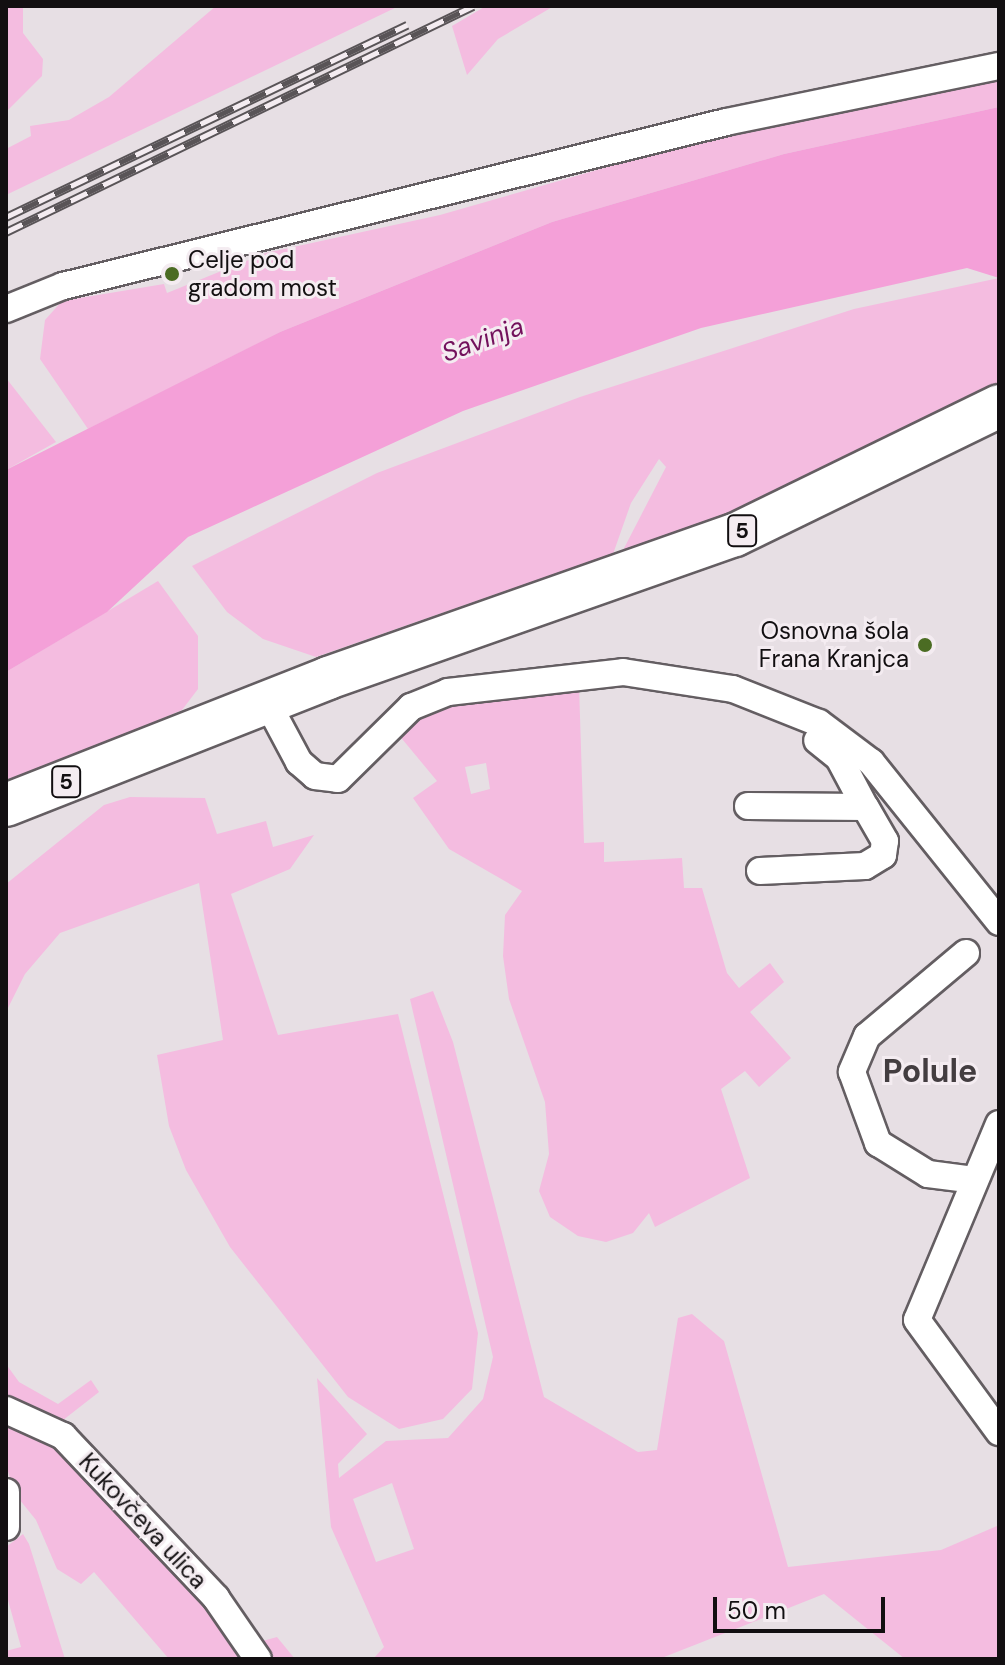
<!DOCTYPE html>
<html>
<head>
<meta charset="utf-8">
<style>
	body { margin:0 }
	#map { position:relative; width:1005px; height:1665px; overflow:hidden; background:#e7dfe4; font-family:"DM Sans",sans-serif }
	div>[style] { position:absolute }
	[style*='--x'] { left:calc(var(--x)*1px); top:calc(var(--y)*1px); width:calc(var(--w)*1px); rotate:calc(var(--a)*1deg) }
	.green>* { inset:0; background:#f4bce0 }
	.water>* { inset:0; background:#f4a0d8 }
	.roads { filter:drop-shadow(2px 0 #645e62) drop-shadow(-2px 0 #645e62) drop-shadow(0 2px #645e62) drop-shadow(0 -2px #645e62) }
	.street>* { height:26px; margin:-13px; padding:0 13px; transform-origin:13px; border-radius:13px; background:#fff }
	.primary>* { height:42px; margin:-21px; padding:0 21px; transform-origin:21px; border-radius:21px; background:#fff }
	.rail>* { height:9px; margin-top:-4.5px; transform-origin:0; background:repeating-linear-gradient(90deg,#f4ecf1 0 18px,#595457 0 36px); box-sizing:border-box; border-block:2px solid #595457 }
	.dots>* { width:22px; height:22px; translate:-50% -50%; box-sizing:border-box; border:4px solid #f4ecf1; border-radius:50% }
	span { translate:-50% -50%; white-space:nowrap; text-align:center; line-height:1.15; -webkit-text-stroke:6px #f4ecf1; paint-order:stroke }
	.shield-label span { padding:2px 6px; background:#f4ecf1; border:2px solid; border-radius:6px; -webkit-text-stroke-width:0 }
	.shield-label { font-size:22px; color:#120f11; font-weight:700 }
	.poi-label { font-size:24px; color:#120f11 }
	.left { translate:0 -50%; text-align:left }
	.right { translate:-100% -50%; text-align:right }
	.street-label { font-size:24px; color:#120f11 }
	.water-label { font-size:26px; color:#73115c; font-style:italic }
	.district-label { font-size:32px; color:#433d40; font-weight:700 }
	.frame { position:absolute; inset:0; border:8px solid #120f11; pointer-events:none }
	.scale { position:absolute; left:713px; top:1597px; width:172px; height:36px; box-sizing:border-box; border:4px solid #120f11; border-top:0; padding-left:10px; font-size:24px; line-height:28px; white-space:nowrap; color:#120f11; -webkit-text-stroke:6px #f4ecf1; paint-order:stroke }
</style>
</head>
<body>
<div id="map">
	<div class="green">
		<div style="clip-path:polygon(6px 6px,23px 6px,23px 33px,43px 59px,42px 76px,6px 112px)"></div>
		<div style="clip-path:polygon(216px 6px,399px 6px,6px 195px,6px 149px,31px 136px,30px 126px,69px 120px,109px 97px)"></div>
		<div style="clip-path:polygon(486px 6px,554px 6px,498px 39px,467px 75px,452px 26px)"></div>
		<div style="clip-path:polygon(999px 80px,999px 107px,784px 154px,552px 222px,280px 332px,88px 429px,40px 359px,45px 320px,62px 301px,164px 284px,167px 293px,266px 253px,440px 215px,723px 134px)"></div>
		<div style="clip-path:polygon(999px 278px,999px 389px,775px 504px,620px 556px,666px 467px,659px 459px,631px 503px,606px 574px,551px 589px,511px 589px,316px 657px,263px 639px,227px 612px,192px 566px,377px 473px,580px 397px,854px 309px)"></div>
		<div style="clip-path:polygon(6px 378px,56px 442px,6px 470px)"></div>
		<div style="clip-path:polygon(158px 581px,198px 636px,198px 689px,182px 710px,6px 785px,6px 672px)"></div>
		<div style="clip-path:polygon(evenodd,579px 685px,584px 843px,604px 842px,604px 862px,682px 858px,684px 888px,702px 888px,727px 973px,739px 988px,770px 963px,784px 982px,750px 1012px,791px 1058px,759px 1087px,745px 1071px,721px 1089px,750px 1178px,655px 1227px,649px 1213px,633px 1233px,606px 1242px,578px 1236px,550px 1217px,539px 1191px,549px 1154px,545px 1102px,509px 999px,503px 956px,505px 915px,522px 891px,449px 849px,413px 798px,437px 781px,398px 734px,422px 712px,451px 704px,579px 685px,486px 763px,490px 789px,471px 794px,465px 767px,486px 763px)"></div>
		<div style="clip-path:polygon(130px 797px,205px 798px,217px 834px,266px 821px,273px 847px,314px 835px,290px 869px,231px 894px,278px 1035px,398px 1014px,478px 1333px,472px 1389px,443px 1419px,399px 1429px,348px 1397px,230px 1247px,186px 1170px,169px 1126px,157px 1055px,223px 1040px,199px 883px,60px 933px,25px 974px,6px 1012px,6px 884px,104px 805px)"></div>
		<div style="clip-path:polygon(evenodd,433px 991px,453px 1042px,544px 1397px,638px 1452px,657px 1450px,678px 1318px,692px 1314px,724px 1341px,788px 1567px,941px 1550px,997px 1526px,999px 1509px,999px 1659px,905px 1659px,824px 1594px,659px 1659px,373px 1659px,384px 1647px,331px 1527px,317px 1378px,367px 1434px,338px 1464px,339px 1478px,386px 1441px,448px 1438px,483px 1399px,493px 1357px,410px 999px,433px 991px,392px 1483px,414px 1549px,376px 1562px,353px 1499px,392px 1483px)"></div>
		<div style="clip-path:polygon(6px 1364px,19px 1382px,58px 1404px,91px 1380px,99px 1392px,58px 1424px,6px 1399px)"></div>
		<div style="clip-path:polygon(6px 1417px,62px 1445px,252px 1659px,169px 1659px,94px 1572px,81px 1584px,57px 1569px,36px 1520px,15px 1494px,6px 1465px)"></div>
		<div style="clip-path:polygon(23px 1534px,29px 1544px,65px 1659px,6px 1659px,6px 1651px,21px 1647px,6px 1593px,6px 1547px)"></div>
		<div style="clip-path:polygon(277px 1637px,295px 1659px,266px 1659px,259px 1642px)"></div>
	</div>
	<div class="water">
		<div style="clip-path:polygon(999px 107px,999px 278px,967px 268px,701px 328px,463px 411px,188px 537px,107px 612px,6px 672px,6px 470px,280px 332px,552px 222px,784px 154px)"></div>
	</div>
	<div class="roads">
		<div class="street">
			<div style="--x:6;--y:309;--w:61;--a:-22"></div>
			<div style="--x:63;--y:286;--w:683;--a:-13.89"></div>
			<div style="--x:726;--y:122;--w:279;--a:-11.6"></div>
			<div style="--x:268;--y:704;--w:66;--a:61.9"></div>
			<div style="--x:299;--y:762;--w:21;--a:41"></div>
			<div style="--x:315;--y:776;--w:23;--a:7"></div>
			<div style="--x:338;--y:779;--w:103;--a:-44.6"></div>
			<div style="--x:411;--y:707;--w:40;--a:-22"></div>
			<div style="--x:448;--y:692;--w:176;--a:-6.5"></div>
			<div style="--x:623;--y:672;--w:111;--a:8.8"></div>
			<div style="--x:733;--y:689;--w:92;--a:21.6"></div>
			<div style="--x:819;--y:723;--w:65;--a:36.9"></div>
			<div style="--x:871;--y:762;--w:205;--a:51.3"></div>
			<div style="--x:748;--y:806;--w:117;--a:0.5"></div>
			<div style="--x:865;--y:807;--w:55;--a:-118"></div>
			<div style="--x:839;--y:758;--w:28;--a:-141"></div>
			<div style="--x:760;--y:871;--w:105;--a:-2.7"></div>
			<div style="--x:865;--y:866;--w:21;--a:-31"></div>
			<div style="--x:883;--y:855;--w:14;--a:-82"></div>
			<div style="--x:885;--y:841;--w:39;--a:-120"></div>
			<div style="--x:966;--y:953;--w:129;--a:140"></div>
			<div style="--x:867;--y:1036;--w:39;--a:113"></div>
			<div style="--x:852;--y:1072;--w:76;--a:69.9"></div>
			<div style="--x:878;--y:1143;--w:59;--a:31.8"></div>
			<div style="--x:928;--y:1174;--w:46;--a:7.4"></div>
			<div style="--x:999;--y:1124;--w:212;--a:112.7"></div>
			<div style="--x:917;--y:1320;--w:139;--a:53.8"></div>
			<div style="--x:6;--y:1410;--w:63;--a:24.5"></div>
			<div style="--x:63;--y:1436;--w:223;--a:46.6"></div>
			<div style="--x:216;--y:1598;--w:74;--a:55.5"></div>
			<div style="--x:6;--y:1492;--w:35;--a:90"></div>
		</div>
		<div class="primary">
			<div style="--x:6;--y:805;--w:346;--a:-21.5"></div>
			<div style="--x:328;--y:678;--w:431;--a:-19.4"></div>
			<div style="--x:735;--y:535;--w:294;--a:-26"></div>
		</div>
	</div>
	<div class="rail">
		<div style="--x:6;--y:217;--w:445;--a:-25.6"></div>
		<div style="--x:6;--y:232;--w:519;--a:-25.82"></div>
	</div>
	<div class="dots">
		<div style="left:172px;top:274px;background:#4b6c23"></div>
		<div style="left:925px;top:645px;background:#4b6c23"></div>
	</div>
	<div class="shield-label">
		<span style="left:742px;top:531px">5</span>
		<span style="left:66px;top:782px">5</span>
	</div>
	<div class="poi-label">
		<span class="left" style="left:188px;top:274px">Celje pod<br>gradom most</span>
		<span class="right" style="left:909px;top:645px">Osnovna šola<br>Frana Kranjca</span>
	</div>
	<div class="street-label">
		<span style="left:143px;top:1521px;rotate:47deg">Kukovčeva ulica</span>
	</div>
	<div class="water-label">
		<span style="left:483px;top:340px;rotate:-20deg">Savinja</span>
	</div>
	<div class="district-label">
		<span style="left:930px;top:1071px">Polule</span>
	</div>
	<div class="frame"></div>
	<div class="scale">50 m</div>
</div>
</body>
</html>
